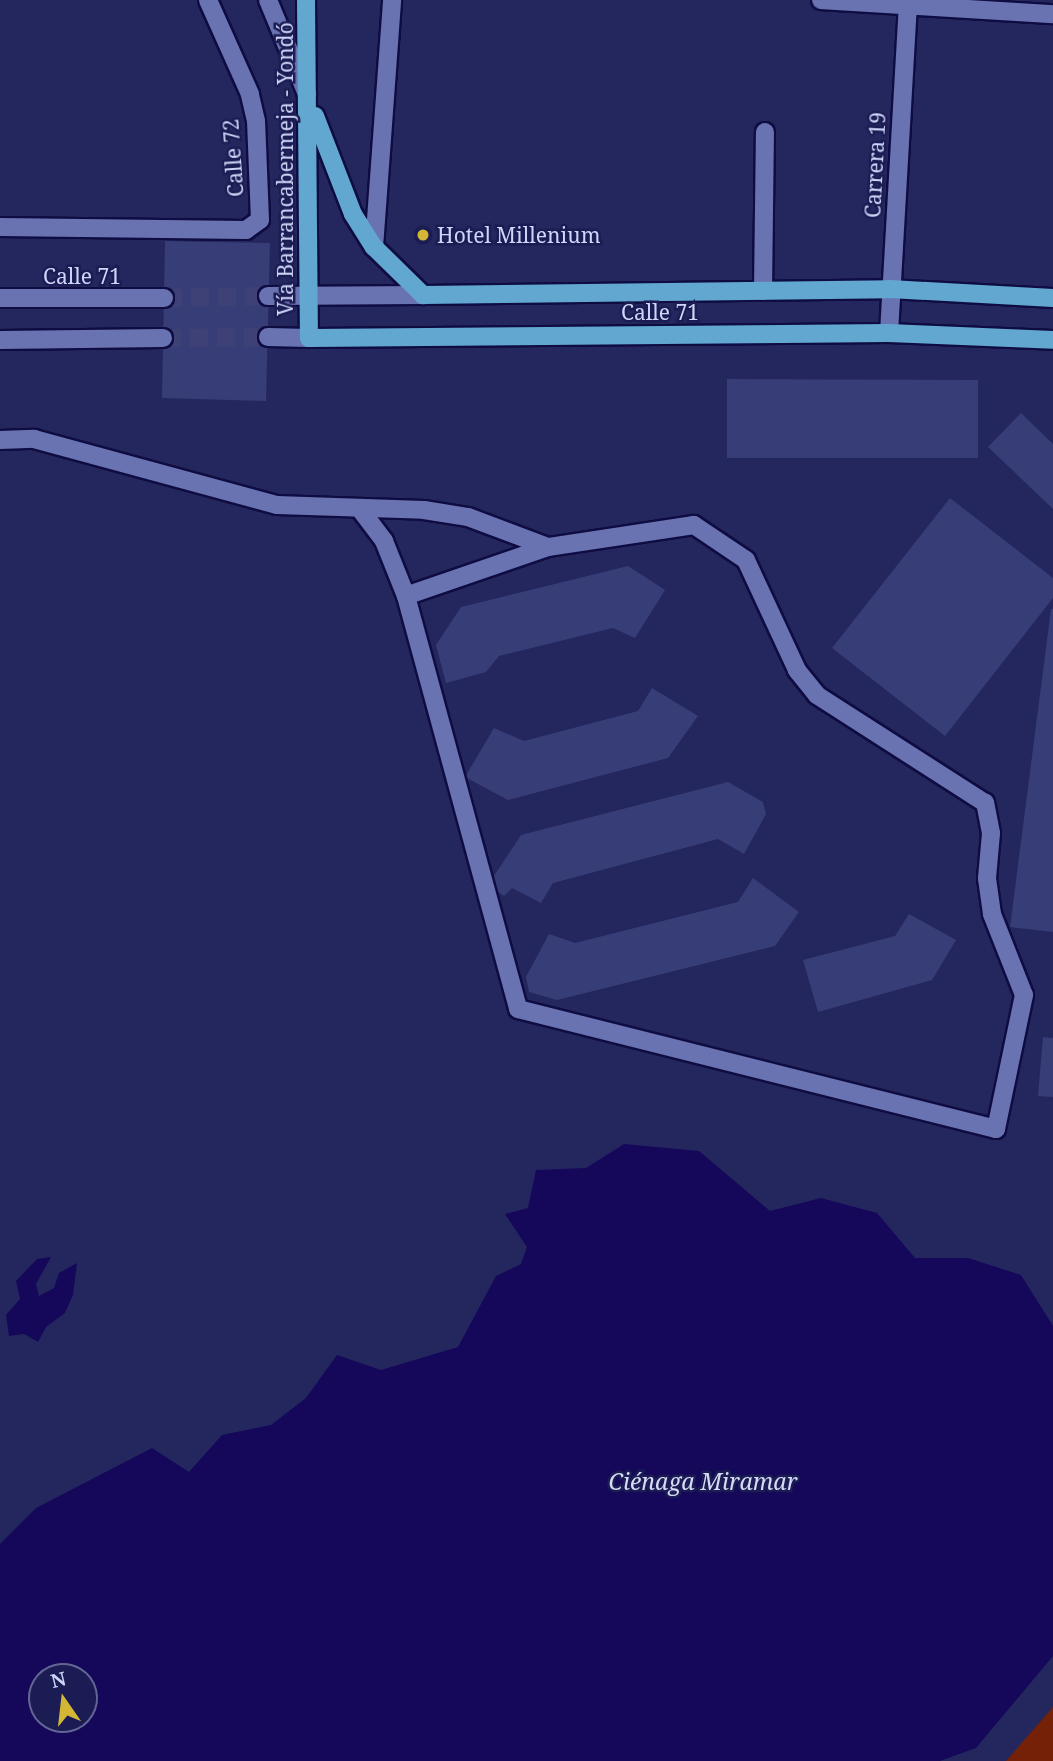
<!DOCTYPE html>
<html>
<head>
<meta charset="utf-8">
<style>
	body { margin:0 }
	#map { position:relative; width:1053px; height:1761px; overflow:hidden; background:#24275e; font-family:"Noto Serif",serif }
	div>[style] { position:absolute }
	[style*='--x'] { left:calc(var(--x)*1px); top:calc(var(--y)*1px); width:calc(var(--w)*1px); rotate:calc(var(--a)*1deg) }
	.green>* { inset:0; background:#742107 }
	.water>* { inset:0; background:#150759 }
	.building>* { inset:0; background:#373d77 }
	.minor-tunnel>* { height:18px; margin-top:-9px; transform-origin:0; background:repeating-linear-gradient(90deg,#3e4175 0 18px,transparent 0 27px) }
	.roads { filter:drop-shadow(2px 0 #0f0c42) drop-shadow(-2px 0 #0f0c42) drop-shadow(0 2px #0f0c42) drop-shadow(0 -2px #0f0c42) }
	.minor>* { height:18px; margin:-9px; padding:0 9px; transform-origin:9px; border-radius:9px; background:#6973b1 }
	.major>* { height:18px; margin:-9px; padding:0 9px; transform-origin:9px; border-radius:9px; background:#61a7d0 }
	.dots>* { width:19px; height:19px; translate:-50% -50%; box-sizing:border-box; border:4px solid #1b1c53; border-radius:50% }
	span { translate:-50% -50%; white-space:nowrap; text-align:center; line-height:1.15; -webkit-text-stroke:5px #1b1c53; paint-order:stroke }
	.street-label { font-size:21px; color:#ced5f8 }
	.poi-label { font-size:21px; color:#ced5f8 }
	.left { translate:0 -50%; text-align:left }
	.water-label { font-size:23px; color:#d6dbf3; font-style:italic }
	.north { position:absolute; left:28px; top:1663px; width:70px; height:70px; box-sizing:border-box; background:#1b1c53; border:2px solid #636695; border-radius:50%; rotate:346deg; font-size:19px; font-weight:700; line-height:28px; text-align:center; color:#ced5f8 }
	.north::after { content:''; display:block; margin:auto; width:24px; height:32px; background:#d3b635; clip-path:polygon(50% 0,100% 100%,50% 72%,0 100%) }
</style>
</head>
<body>
<div id="map">
	<div class="green">
		<div style="clip-path:polygon(1053px 1707px,1053px 1761px,1006px 1761px)"></div>
	</div>
	<div class="water">
		<div style="clip-path:polygon(evenodd,624px 1144px,699px 1151px,770px 1211px,821px 1198px,877px 1213px,915px 1258px,968px 1258px,1021px 1275px,1053px 1326px,1053px 1656px,976px 1748px,940px 1761px,0 1761px,0 1544px,36px 1508px,152px 1448px,189px 1472px,222px 1435px,271px 1425px,306px 1398px,337px 1355px,381px 1370px,458px 1347px,496px 1276px,521px 1264px,527px 1247px,505px 1214px,528px 1208px,536px 1170px,586px 1168px,624px 1144px,84px 1677px,84px 1719px,42px 1719px,42px 1677px,84px 1677px)"></div>
		<div style="clip-path:polygon(51px 1257px,36px 1284px,39px 1296px,54px 1288px,59px 1273px,77px 1263px,73px 1295px,65px 1313px,46px 1327px,38px 1342px,24px 1334px,9px 1336px,6px 1315px,20px 1299px,16px 1281px,37px 1259px)"></div>
	</div>
	<div class="building">
		<div style="clip-path:polygon(165px 241px,270px 243px,266px 401px,162px 398px)"></div>
		<div style="clip-path:polygon(727px 379px,978px 380px,978px 458px,727px 458px)"></div>
		<div style="clip-path:polygon(1021px 413px,1053px 444px,1053px 509px,988px 447px)"></div>
		<div style="clip-path:polygon(950px 498px,1053px 578px,1053px 598px,945px 736px,832px 648px)"></div>
		<div style="clip-path:polygon(628px 566px,665px 590px,635px 638px,613px 628px,499px 656px,486px 672px,446px 683px,436px 645px,461px 607px)"></div>
		<div style="clip-path:polygon(1051px 609px,1053px 609px,1053px 932px,1010px 927px)"></div>
		<div style="clip-path:polygon(652px 688px,698px 716px,668px 758px,508px 800px,465px 777px,494px 728px,524px 741px,638px 711px)"></div>
		<div style="clip-path:polygon(728px 782px,763px 802px,766px 814px,744px 854px,718px 839px,553px 883px,541px 903px,512px 888px,504px 896px,488px 885px,521px 835px)"></div>
		<div style="clip-path:polygon(753px 878px,799px 912px,775px 946px,557px 1000px,529px 992px,526px 977px,549px 934px,575px 943px,738px 902px)"></div>
		<div style="clip-path:polygon(909px 914px,956px 940px,932px 980px,818px 1012px,803px 960px,895px 936px)"></div>
		<div style="clip-path:polygon(1043px 1037px,1053px 1038px,1053px 1097px,1038px 1096px)"></div>
	</div>
	<div class="minor-tunnel">
		<div style="--x:164;--y:298;--w:104;--a:-1.1"></div>
		<div style="--x:163;--y:338;--w:105;--a:-0.5"></div>
	</div>
	<div class="roads">
		<div class="minor">
			<div style="--x:268;--y:0;--w:102;--a:67.5"></div>
			<div style="--x:821;--y:0;--w:232;--a:3.5"></div>
			<div style="--x:0;--y:227;--w:246;--a:0.7"></div>
			<div style="--x:246;--y:230;--w:17;--a:-36"></div>
			<div style="--x:260;--y:220;--w:99;--a:-92.3"></div>
			<div style="--x:256;--y:121;--w:28;--a:-103"></div>
			<div style="--x:250;--y:94;--w:103;--a:-114.1"></div>
			<div style="--x:374;--y:247;--w:248;--a:-85.8"></div>
			<div style="--x:763;--y:291;--w:159;--a:-89.3"></div>
			<div style="--x:268;--y:296;--w:155;--a:-0.4"></div>
			<div style="--x:0;--y:298;--w:164;--a:0"></div>
			<div style="--x:889;--y:333;--w:334;--a:-86.7"></div>
			<div style="--x:268;--y:337;--w:41;--a:1.4"></div>
			<div style="--x:0;--y:340;--w:163;--a:-0.7"></div>
			<div style="--x:0;--y:440;--w:34;--a:-2"></div>
			<div style="--x:34;--y:439;--w:252;--a:15.2"></div>
			<div style="--x:277;--y:505;--w:147;--a:1.9"></div>
			<div style="--x:424;--y:510;--w:45;--a:9"></div>
			<div style="--x:468;--y:517;--w:85;--a:20.6"></div>
			<div style="--x:360;--y:509;--w:40;--a:53"></div>
			<div style="--x:384;--y:541;--w:59;--a:68.2"></div>
			<div style="--x:406;--y:596;--w:428;--a:74.8"></div>
			<div style="--x:518;--y:1009;--w:493;--a:14.1"></div>
			<div style="--x:996;--y:1129;--w:137;--a:-78.2"></div>
			<div style="--x:1024;--y:995;--w:87;--a:-111.6"></div>
			<div style="--x:992;--y:914;--w:36;--a:-98"></div>
			<div style="--x:987;--y:878;--w:45;--a:-84.9"></div>
			<div style="--x:991;--y:833;--w:31;--a:-101"></div>
			<div style="--x:985;--y:803;--w:200;--a:-147.3"></div>
			<div style="--x:817;--y:695;--w:32;--a:-129"></div>
			<div style="--x:797;--y:670;--w:121;--a:-114.9"></div>
			<div style="--x:746;--y:560;--w:63;--a:-146.1"></div>
			<div style="--x:694;--y:525;--w:148;--a:171.4"></div>
			<div style="--x:548;--y:547;--w:150;--a:161"></div>
		</div>
		<div class="major">
			<div style="--x:306;--y:0;--w:338;--a:89.5"></div>
			<div style="--x:309;--y:338;--w:580;--a:-0.49"></div>
			<div style="--x:889;--y:333;--w:164;--a:2.4"></div>
			<div style="--x:315;--y:116;--w:105;--a:68.8"></div>
			<div style="--x:353;--y:214;--w:39;--a:58"></div>
			<div style="--x:374;--y:247;--w:69;--a:44.4"></div>
			<div style="--x:423;--y:295;--w:467;--a:-0.7"></div>
			<div style="--x:890;--y:289;--w:163;--a:3.2"></div>
		</div>
	</div>
	<div class="dots">
		<div style="left:423px;top:235px;background:#d3b635"></div>
	</div>
	<div class="street-label">
		<span style="left:233px;top:158px;rotate:-94deg">Calle 72</span>
		<span style="left:875px;top:165px;rotate:-87deg">Carrera 19</span>
		<span style="left:285px;top:169px;rotate:-90deg">Vía Barrancabermeja - Yondó</span>
		<span style="left:82px;top:276px">Calle 71</span>
		<span style="left:660px;top:312px">Calle 71</span>
	</div>
	<div class="poi-label">
		<span class="left" style="left:437px;top:235px">Hotel Millenium</span>
	</div>
	<div class="water-label">
		<span style="left:703px;top:1481px">Ciénaga Miramar</span>
	</div>
	<div class="north">N</div>
</div>
</body>
</html>
